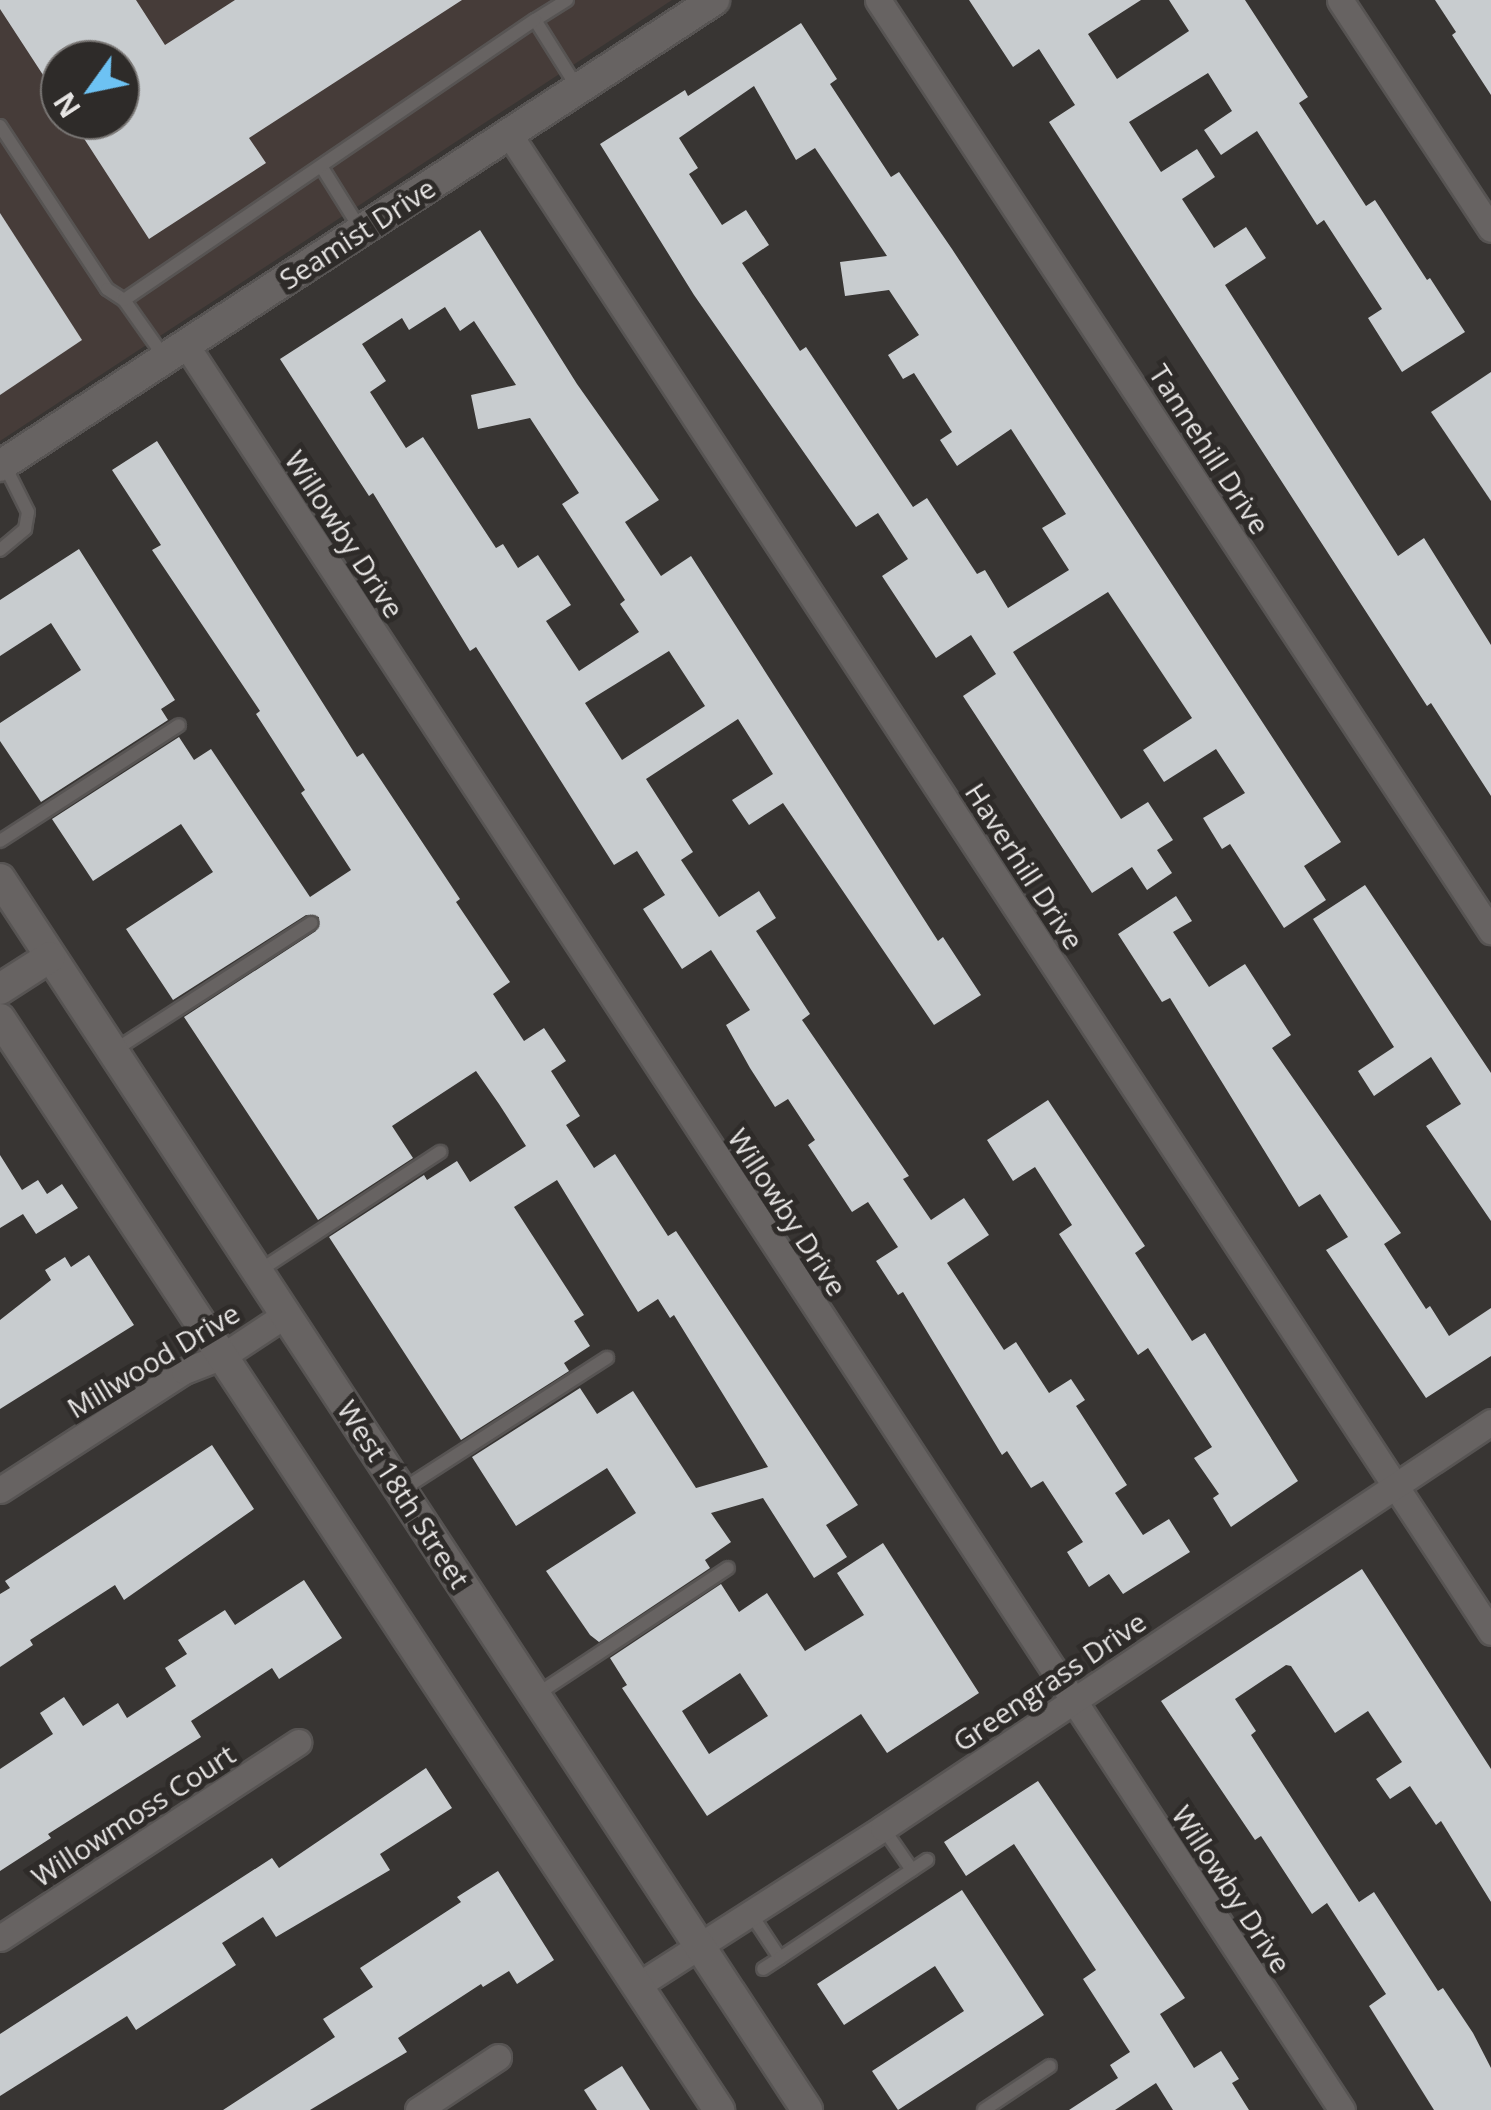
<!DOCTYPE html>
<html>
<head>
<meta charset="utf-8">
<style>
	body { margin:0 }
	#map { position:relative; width:1491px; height:2110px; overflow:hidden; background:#383533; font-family:"Open Sans",sans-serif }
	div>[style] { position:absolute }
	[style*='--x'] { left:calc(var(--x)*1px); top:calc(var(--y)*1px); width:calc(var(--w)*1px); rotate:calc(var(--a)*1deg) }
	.built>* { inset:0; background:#463c39 }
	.building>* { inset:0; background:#c8cccf }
	.roads { filter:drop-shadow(2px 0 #575453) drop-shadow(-2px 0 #575453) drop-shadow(0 2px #575453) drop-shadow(0 -2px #575453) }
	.lane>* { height:12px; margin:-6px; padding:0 6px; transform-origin:6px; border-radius:6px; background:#676362 }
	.street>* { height:25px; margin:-12.5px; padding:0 12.5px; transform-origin:12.5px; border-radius:12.5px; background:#676362 }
	.secondary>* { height:30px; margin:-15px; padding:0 15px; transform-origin:15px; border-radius:15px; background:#676362 }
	span { translate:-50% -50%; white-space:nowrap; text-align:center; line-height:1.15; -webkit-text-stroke:10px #2e2b29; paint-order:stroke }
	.street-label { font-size:28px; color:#e6e4e3 }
	.north { position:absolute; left:40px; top:40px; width:100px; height:100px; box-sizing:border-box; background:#2e2b29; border:2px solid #787573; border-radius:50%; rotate:237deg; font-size:28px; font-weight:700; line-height:40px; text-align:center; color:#e6e4e3 }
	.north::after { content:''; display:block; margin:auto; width:35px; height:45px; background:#6dc2f3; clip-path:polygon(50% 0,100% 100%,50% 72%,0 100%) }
</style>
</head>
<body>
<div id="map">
	<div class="built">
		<div style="clip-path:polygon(evenodd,0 0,672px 0,0 441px,0 0,60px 60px,120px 60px,120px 120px,60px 120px,60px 60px)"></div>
	</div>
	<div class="building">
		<div style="clip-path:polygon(0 0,136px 0,165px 45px,235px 0,462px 0,249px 138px,266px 163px,149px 239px,72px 120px,120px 120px,120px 60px,60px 60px,60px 101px,0 9px)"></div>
		<div style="clip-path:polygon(969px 0,1141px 0,1088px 34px,1117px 79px,1189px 31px,1169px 0,1245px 0,1308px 97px,1299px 103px,1366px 206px,1375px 200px,1427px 280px,1430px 278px,1465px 332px,1402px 372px,1368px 318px,1382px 309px,1324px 220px,1317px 225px,1257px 131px,1221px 155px,1204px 130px,1232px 111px,1208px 73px,1129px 122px,1161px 172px,1197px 149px,1215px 177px,1182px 199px,1214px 248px,1246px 227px,1266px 258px,1225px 285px,1398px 556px,1424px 538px,1491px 645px,1491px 796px,1431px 703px,1427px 706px,1049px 122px,1075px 105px,1039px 49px,1013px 67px)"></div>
		<div style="clip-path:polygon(1435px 0,1491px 0,1491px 95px,1452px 35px,1456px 32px)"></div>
		<div style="clip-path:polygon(evenodd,801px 23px,837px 79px,830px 84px,891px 177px,899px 172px,952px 249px,1341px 842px,1304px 866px,1326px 900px,1284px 928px,1230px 844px,1222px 849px,1203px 818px,1245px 793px,1216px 749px,1164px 782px,1143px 750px,1192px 718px,1108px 592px,1013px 652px,1121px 819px,1148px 802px,1173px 840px,1157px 850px,1172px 873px,1147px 890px,1132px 867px,1092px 893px,963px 696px,996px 674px,971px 635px,936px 658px,882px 576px,908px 559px,878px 513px,856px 527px,694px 295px,600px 144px,685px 90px,688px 96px,801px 23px,754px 86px,796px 160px,815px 148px,887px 256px,840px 262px,845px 296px,889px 290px,919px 335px,888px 355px,903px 379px,914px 373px,952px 432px,940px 440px,957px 466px,1011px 429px,1066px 514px,1042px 528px,1069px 570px,1008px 608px,985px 570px,977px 574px,927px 498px,913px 507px,806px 347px,800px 351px,742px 263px,769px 245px,746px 210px,722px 225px,689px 174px,698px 168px,679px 138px,754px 86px)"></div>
		<div style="clip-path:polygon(0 213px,82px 340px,0 395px)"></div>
		<div style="clip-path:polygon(evenodd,480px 230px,577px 384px,659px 500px,625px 522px,661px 576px,691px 556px,938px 941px,943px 937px,981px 995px,934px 1025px,783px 803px,749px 825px,732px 800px,773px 774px,738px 719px,646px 779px,693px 852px,681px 860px,719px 917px,759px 891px,776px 918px,756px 931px,810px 1014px,802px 1020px,909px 1176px,903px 1179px,931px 1220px,964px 1198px,989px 1235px,947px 1263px,1004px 1350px,1016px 1342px,1049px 1393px,1071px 1379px,1085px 1400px,1076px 1406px,1127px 1485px,1115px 1493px,1143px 1535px,1169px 1519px,1190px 1552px,1123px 1594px,1109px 1574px,1089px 1587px,1067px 1552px,1083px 1542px,1043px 1481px,1031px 1488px,1007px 1451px,1002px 1455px,903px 1292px,898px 1295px,876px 1261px,898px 1247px,868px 1202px,852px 1212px,808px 1145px,815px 1140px,788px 1099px,775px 1107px,750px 1068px,726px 1025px,750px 1010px,711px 950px,682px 969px,643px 909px,665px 895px,637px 851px,614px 865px,476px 647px,470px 651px,373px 493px,369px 496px,280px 359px,480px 230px,445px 307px,460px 331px,474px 321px,516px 385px,471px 395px,478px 429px,530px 418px,579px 493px,562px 504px,625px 600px,620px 604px,639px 632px,579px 671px,546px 621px,571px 605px,538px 555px,518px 568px,503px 544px,496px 548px,423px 437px,406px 448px,370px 392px,386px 381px,362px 344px,402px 318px,409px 330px,445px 307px,480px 230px,669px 651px,705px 706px,622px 760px,585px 703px,669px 651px)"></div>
		<div style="clip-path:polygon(1491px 372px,1491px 501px,1431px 412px)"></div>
		<div style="clip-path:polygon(157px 441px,357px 757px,363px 753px,460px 899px,456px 902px,510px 982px,493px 994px,524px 1041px,544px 1028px,566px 1061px,551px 1071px,580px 1116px,566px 1125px,594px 1168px,615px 1154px,668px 1236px,676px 1231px,858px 1505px,826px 1525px,847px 1557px,814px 1578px,763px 1498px,711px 1513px,731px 1542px,705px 1560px,710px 1568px,599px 1642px,590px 1635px,546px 1571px,636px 1513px,607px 1468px,516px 1526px,472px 1457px,580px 1388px,597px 1414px,633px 1391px,696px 1488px,768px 1467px,674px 1315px,670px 1318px,658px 1299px,638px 1312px,557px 1180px,514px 1207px,584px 1315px,574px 1321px,590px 1346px,564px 1363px,569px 1371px,461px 1440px,329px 1237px,424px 1175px,427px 1180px,457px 1161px,470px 1182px,526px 1146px,499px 1104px,476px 1071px,392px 1126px,413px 1158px,318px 1220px,184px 1017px,316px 931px,319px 917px,306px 915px,173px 1000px,126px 929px,213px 872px,181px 824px,93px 881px,52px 819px,179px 737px,194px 760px,211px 749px,310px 897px,351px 870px,301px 793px,305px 790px,256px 714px,260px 711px,152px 550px,161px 545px,112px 470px)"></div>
		<div style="clip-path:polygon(79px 549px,175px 700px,161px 709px,168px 720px,41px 802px,0 741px,0 723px,81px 670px,51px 623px,0 656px,0 600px)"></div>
		<div style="clip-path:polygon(1365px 885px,1491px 1073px,1491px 1221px,1426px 1126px,1461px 1104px,1431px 1057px,1374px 1096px,1358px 1071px,1394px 1047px,1313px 919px)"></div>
		<div style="clip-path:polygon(1176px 896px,1192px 921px,1173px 932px,1209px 987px,1245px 964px,1291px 1035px,1272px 1048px,1401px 1233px,1384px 1244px,1426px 1309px,1430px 1306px,1449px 1336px,1491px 1308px,1491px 1356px,1426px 1398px,1326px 1250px,1348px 1237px,1320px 1194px,1299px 1207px,1170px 998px,1162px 1002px,1118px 934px)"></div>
		<div style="clip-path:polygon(1048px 1100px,1145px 1246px,1135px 1253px,1192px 1341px,1205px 1333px,1298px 1481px,1231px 1527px,1213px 1498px,1219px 1494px,1194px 1458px,1212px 1447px,1148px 1348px,1138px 1355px,1059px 1234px,1072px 1225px,1035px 1167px,1013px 1181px,987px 1140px)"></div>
		<div style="clip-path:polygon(0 1155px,22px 1190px,38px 1180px,47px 1194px,62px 1184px,78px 1208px,36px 1234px,23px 1214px,0 1228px)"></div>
		<div style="clip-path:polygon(89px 1255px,134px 1325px,0 1409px,0 1320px,51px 1280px,45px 1270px,65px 1257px,71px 1267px)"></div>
		<div style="clip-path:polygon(212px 1445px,254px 1509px,124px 1600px,115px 1585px,30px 1640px,33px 1645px,0 1667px,0 1594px,10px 1588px,5px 1581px)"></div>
		<div style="clip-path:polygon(evenodd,883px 1543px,979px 1693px,887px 1753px,861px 1714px,707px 1816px,622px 1688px,627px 1685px,610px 1658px,721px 1584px,739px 1612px,767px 1593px,805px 1651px,864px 1615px,837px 1573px,883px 1543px,740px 1673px,768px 1716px,709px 1754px,682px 1711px,740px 1673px)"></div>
		<div style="clip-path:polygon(1362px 1569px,1491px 1769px,1491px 1902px,1441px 1821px,1436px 1825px,1410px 1786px,1390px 1799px,1376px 1779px,1402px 1762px,1368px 1711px,1335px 1733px,1291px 1666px,1286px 1665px,1235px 1699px,1256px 1731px,1251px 1735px,1359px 1902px,1374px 1892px,1438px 1991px,1443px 1988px,1473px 2033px,1491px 2068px,1491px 2110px,1434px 2110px,1369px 2006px,1386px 1994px,1327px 1903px,1312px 1914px,1261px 1836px,1255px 1840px,1161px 1701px)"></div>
		<div style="clip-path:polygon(304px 1580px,342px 1638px,279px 1679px,272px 1668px,191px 1721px,201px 1737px,48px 1834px,51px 1838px,0 1871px,0 1769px,53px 1734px,40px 1713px,64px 1697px,83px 1726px,118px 1703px,127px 1718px,176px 1686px,165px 1668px,187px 1654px,178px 1640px,225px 1610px,235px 1625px)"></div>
		<div style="clip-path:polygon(426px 1768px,452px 1808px,380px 1854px,390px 1870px,276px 1937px,263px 1917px,222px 1943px,236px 1965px,136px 2030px,127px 2016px,0 2096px,0 2034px,272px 1858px,279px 1868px)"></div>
		<div style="clip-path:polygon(1038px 1781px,1185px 1998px,1160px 2014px,1194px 2068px,1221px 2051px,1239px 2079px,1232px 2083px,1249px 2110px,1173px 2110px,1156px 2083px,1115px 2110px,1069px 2110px,1118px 2078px,1110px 2065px,1130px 2052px,1083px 1979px,1096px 1970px,1014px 1844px,966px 1876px,944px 1842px)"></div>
		<div style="clip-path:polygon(498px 1871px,554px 1960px,517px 1984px,509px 1971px,483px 1987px,481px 1984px,398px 2038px,407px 2052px,310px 2110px,223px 2110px,335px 2037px,323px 2019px,373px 1987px,360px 1968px,461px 1902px,457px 1897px)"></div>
		<div style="clip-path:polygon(962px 1890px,1044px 2015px,898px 2110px,872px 2071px,964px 2011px,935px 1966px,844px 2025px,817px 1984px)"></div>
		<div style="clip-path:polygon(622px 2066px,650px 2110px,597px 2110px,584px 2090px)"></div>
	</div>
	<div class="roads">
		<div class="lane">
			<div style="--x:567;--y:0;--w:38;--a:148"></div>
			<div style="--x:535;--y:20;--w:79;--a:57.9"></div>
			<div style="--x:0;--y:126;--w:195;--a:56.7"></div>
			<div style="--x:107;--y:289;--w:20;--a:33"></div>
			<div style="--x:124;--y:300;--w:71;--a:54.7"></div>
			<div style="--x:321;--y:166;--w:75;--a:58"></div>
			<div style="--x:124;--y:300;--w:497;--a:-34.3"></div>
			<div style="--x:0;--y:550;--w:33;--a:-40"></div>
			<div style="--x:25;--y:529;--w:17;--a:-80"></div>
			<div style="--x:28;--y:512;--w:51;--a:-116.6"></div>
			<div style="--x:0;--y:841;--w:213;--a:-32.9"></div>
			<div style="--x:115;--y:1050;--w:234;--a:-32.9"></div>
			<div style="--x:259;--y:1271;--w:217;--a:-33.3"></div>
			<div style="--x:402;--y:1490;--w:244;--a:-32.8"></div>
			<div style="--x:536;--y:1695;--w:230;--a:-33.5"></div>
			<div style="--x:883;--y:1828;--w:51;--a:55.4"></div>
			<div style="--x:749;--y:1911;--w:56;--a:56.6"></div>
			<div style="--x:780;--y:1958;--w:20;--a:147"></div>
			<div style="--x:780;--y:1958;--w:177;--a:-33.7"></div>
			<div style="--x:984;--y:2110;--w:79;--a:-33.7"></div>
		</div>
		<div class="street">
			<div style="--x:878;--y:0;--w:1115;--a:56.64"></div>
			<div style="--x:1340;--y:0;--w:274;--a:56.6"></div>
			<div style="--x:509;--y:134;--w:1791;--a:56.75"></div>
			<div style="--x:186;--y:345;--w:2110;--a:56.78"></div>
			<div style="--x:0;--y:1490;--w:219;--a:-32.9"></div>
			<div style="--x:184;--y:1371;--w:42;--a:-21"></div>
			<div style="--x:223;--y:1356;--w:74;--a:-33.5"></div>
			<div style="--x:0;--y:1938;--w:357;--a:-33.3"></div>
			<div style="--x:637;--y:1986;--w:292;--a:-32.7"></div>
			<div style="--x:883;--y:1828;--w:731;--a:-33.73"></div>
			<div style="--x:418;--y:2110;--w:96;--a:-33.5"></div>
		</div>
		<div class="secondary">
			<div style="--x:0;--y:466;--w:853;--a:-33.13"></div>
			<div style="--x:0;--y:879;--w:1472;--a:56.75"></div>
			<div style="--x:0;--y:989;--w:59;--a:-32.6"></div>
			<div style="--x:0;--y:1019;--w:1307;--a:56.61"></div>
		</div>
	</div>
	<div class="street-label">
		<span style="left:357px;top:233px;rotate:-33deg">Seamist Drive</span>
		<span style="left:1210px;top:449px;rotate:57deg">Tannehill Drive</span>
		<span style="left:345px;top:534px;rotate:57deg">Willowby Drive</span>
		<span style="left:1025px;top:866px;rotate:57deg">Haverhill Drive</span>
		<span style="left:788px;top:1212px;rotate:57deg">Willowby Drive</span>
		<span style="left:153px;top:1360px;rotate:-31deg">Millwood Drive</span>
		<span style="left:404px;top:1494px;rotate:57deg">West 18th Street</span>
		<span style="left:1049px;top:1681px;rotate:-34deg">Greengrass Drive</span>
		<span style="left:133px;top:1815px;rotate:-33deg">Willowmoss Court</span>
		<span style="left:1232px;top:1889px;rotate:57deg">Willowby Drive</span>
	</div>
	<div class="north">N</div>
</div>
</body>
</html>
